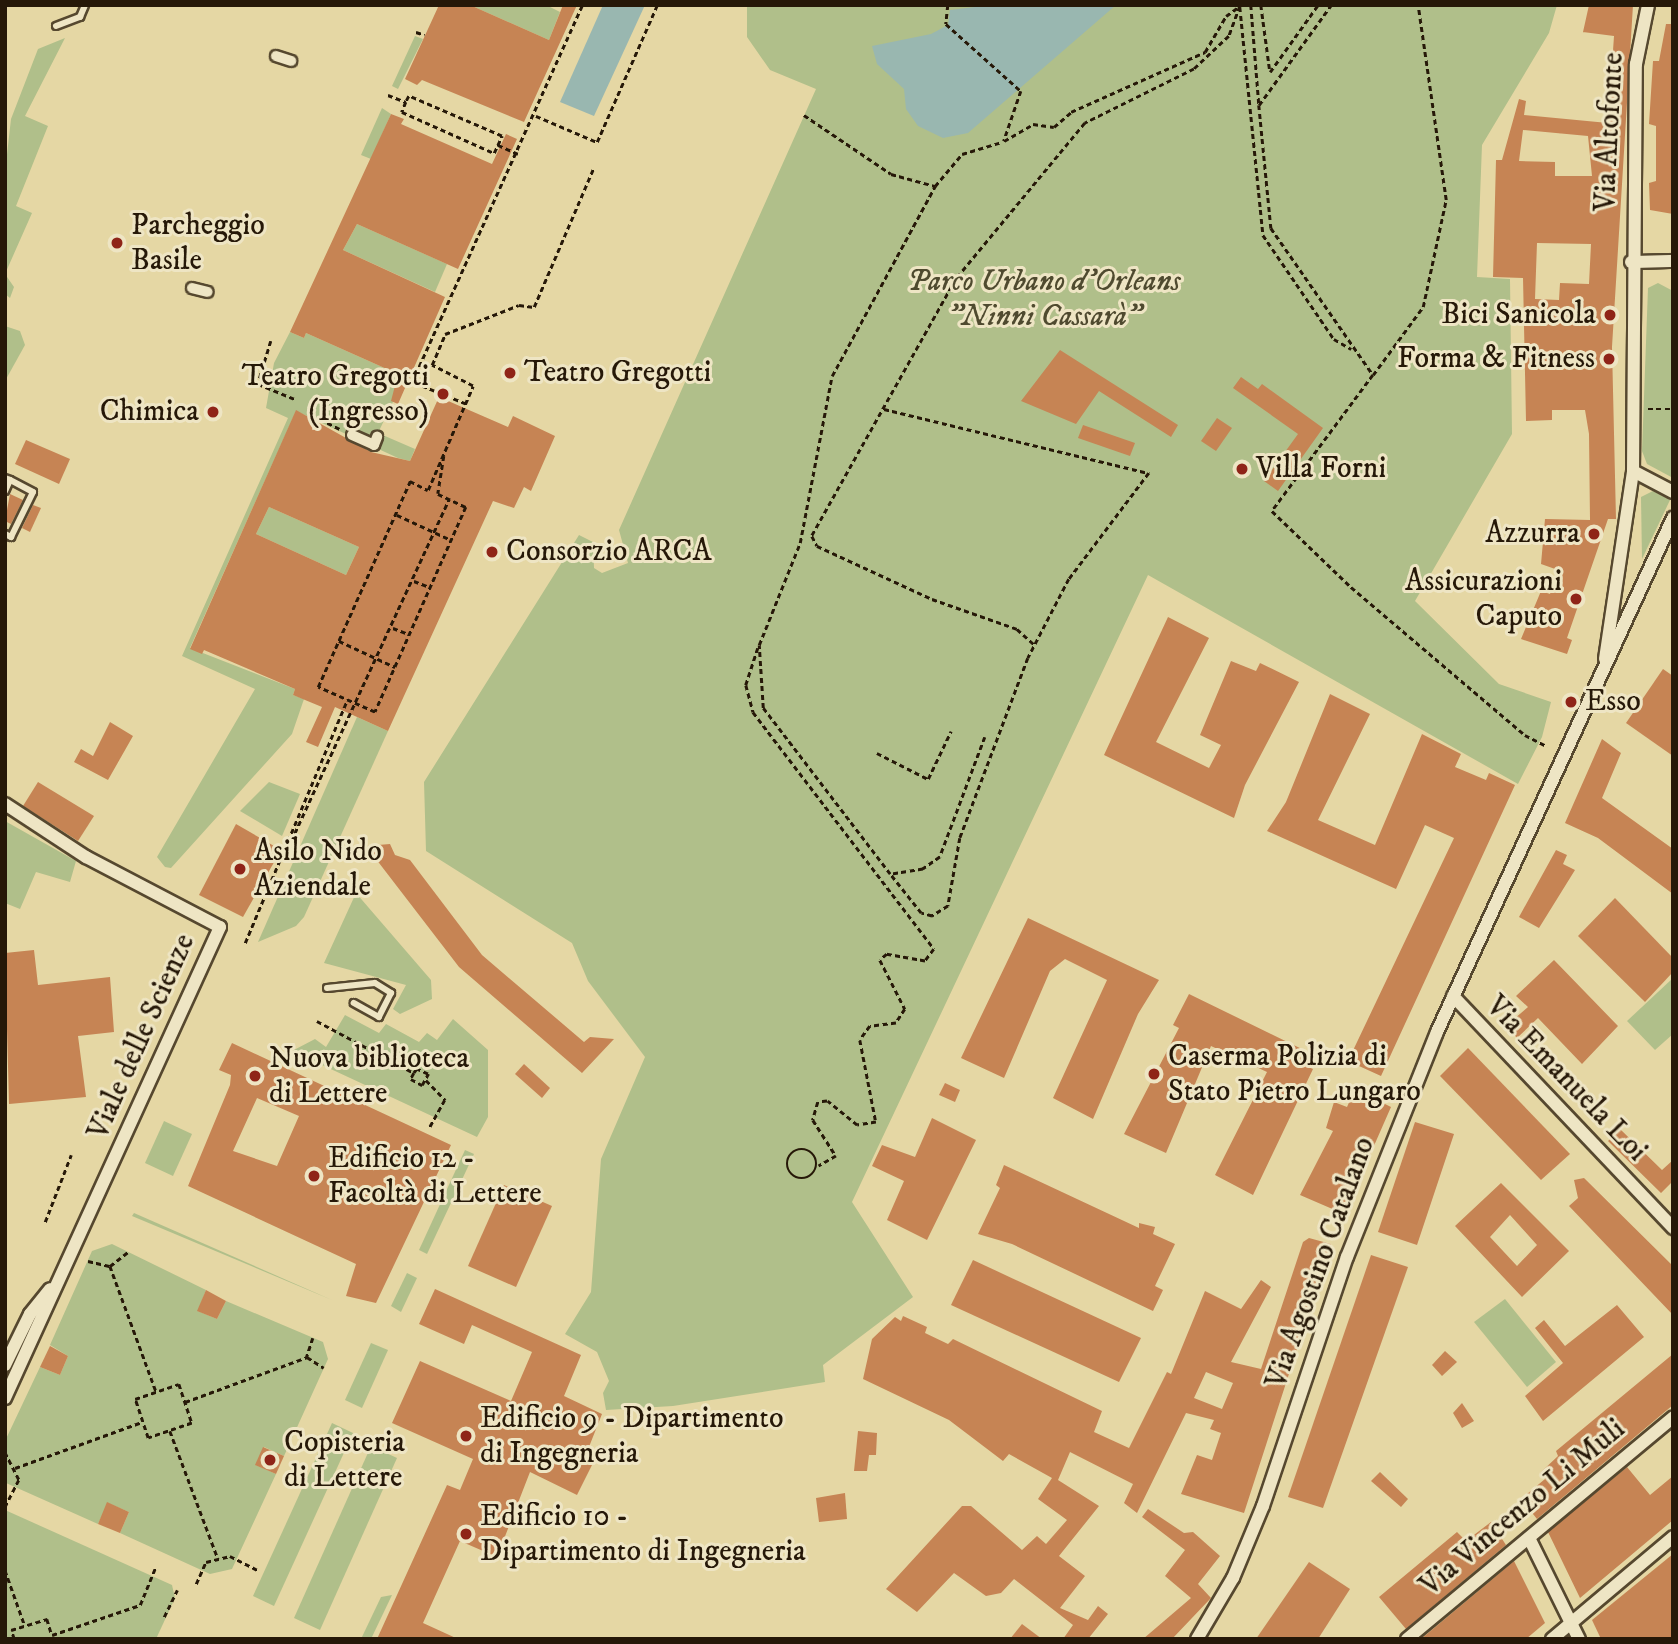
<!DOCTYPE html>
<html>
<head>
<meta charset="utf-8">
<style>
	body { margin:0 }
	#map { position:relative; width:1678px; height:1644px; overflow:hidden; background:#e5d7a4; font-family:"IM FELL DW Pica",serif }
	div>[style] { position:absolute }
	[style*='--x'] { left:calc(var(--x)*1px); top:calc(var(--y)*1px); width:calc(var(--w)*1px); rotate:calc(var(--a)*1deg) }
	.green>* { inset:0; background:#b0bf8a }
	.water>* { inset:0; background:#99b7b0 }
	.building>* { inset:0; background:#c68454 }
	.path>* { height:2.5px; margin-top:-1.25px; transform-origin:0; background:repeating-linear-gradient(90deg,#261808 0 5px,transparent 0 8.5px) }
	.path>.ring { margin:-1.25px; padding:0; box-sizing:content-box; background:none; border:2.5px solid #261808; border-radius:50% }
	.roads { filter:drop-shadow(2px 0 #56482f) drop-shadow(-2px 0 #56482f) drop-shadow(0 2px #56482f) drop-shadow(0 -2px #56482f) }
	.service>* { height:6px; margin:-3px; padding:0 3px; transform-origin:3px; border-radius:3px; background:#eee5c4 }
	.pedestrian>* { height:10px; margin:-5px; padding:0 5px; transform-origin:5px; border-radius:5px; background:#eee5c4 }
	.minor>* { height:12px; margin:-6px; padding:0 6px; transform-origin:6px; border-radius:6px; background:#eee5c4 }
	.dots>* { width:19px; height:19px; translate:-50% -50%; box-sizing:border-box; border:4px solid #eee5c4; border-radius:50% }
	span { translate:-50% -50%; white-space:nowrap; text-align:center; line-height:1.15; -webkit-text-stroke:6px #eee5c4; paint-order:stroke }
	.street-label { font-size:30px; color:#261808 }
	.poi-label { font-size:30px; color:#261808 }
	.left { translate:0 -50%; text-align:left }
	.right { translate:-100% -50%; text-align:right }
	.park-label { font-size:30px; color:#4f4a2f; font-style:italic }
	.frame { position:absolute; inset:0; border:7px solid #261808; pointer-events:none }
</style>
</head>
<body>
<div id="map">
	<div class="green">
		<div style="clip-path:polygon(470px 5px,546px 5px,560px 12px,549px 40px)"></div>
		<div style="clip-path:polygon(747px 5px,1557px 5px,1549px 33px,1482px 145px,1477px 277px,1510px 279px,1512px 434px,1415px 601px,1499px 684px,1551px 702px,1542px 737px,1518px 784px,1148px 575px,852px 1202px,913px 1297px,823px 1365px,825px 1382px,673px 1406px,606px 1410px,603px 1393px,609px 1381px,597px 1352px,565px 1334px,591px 1292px,601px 1159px,645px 1057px,588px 981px,572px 943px,426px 851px,424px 782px,579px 535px,593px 542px,594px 568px,602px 573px,628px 563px,619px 530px,816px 89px,770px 70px,747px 37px)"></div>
		<div style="clip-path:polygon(415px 36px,423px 39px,398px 89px,392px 86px)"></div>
		<div style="clip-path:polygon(65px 38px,25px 116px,48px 126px,16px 206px,32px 213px,5px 274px,14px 287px,10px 298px,5px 294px,5px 172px,11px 119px,38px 49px)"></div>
		<div style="clip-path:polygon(382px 108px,391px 114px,371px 159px,361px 155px)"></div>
		<div style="clip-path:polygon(357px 224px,447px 264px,435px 292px,343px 250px)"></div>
		<div style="clip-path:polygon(1658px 283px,1673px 291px,1673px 478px,1647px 464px,1642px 451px,1648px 288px)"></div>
		<div style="clip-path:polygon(5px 326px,20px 331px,25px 345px,5px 381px)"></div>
		<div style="clip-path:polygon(290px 332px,304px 338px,306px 333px,398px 374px,403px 381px,378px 433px,415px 449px,410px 461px,398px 458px,296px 411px,190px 648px,295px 689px,293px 695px,304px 699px,292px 734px,171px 868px,165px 867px,157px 857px,255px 689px,182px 656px,288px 418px,266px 408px,274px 363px)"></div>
		<div style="clip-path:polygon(1653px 491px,1670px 500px,1642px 559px,1641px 497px)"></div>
		<div style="clip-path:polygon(269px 507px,359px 547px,346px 575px,256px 534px)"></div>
		<div style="clip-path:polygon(357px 717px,388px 731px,304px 917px,296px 926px,258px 942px)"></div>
		<div style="clip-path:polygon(269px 782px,300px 794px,282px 836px,240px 811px)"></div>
		<div style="clip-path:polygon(5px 821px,76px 861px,70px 882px,36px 872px,20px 909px,5px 903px)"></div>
		<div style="clip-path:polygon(356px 893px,431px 980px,432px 999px,400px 1014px,393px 1009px,406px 985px,324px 963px)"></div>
		<div style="clip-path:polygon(1673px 978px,1673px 1034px,1655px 1050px,1627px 1021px)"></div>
		<div style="clip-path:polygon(345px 1015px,379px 1033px,386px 1024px,419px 1042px,427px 1033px,437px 1040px,453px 1019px,488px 1050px,488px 1117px,477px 1137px,292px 1051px,315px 1039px,326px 1047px)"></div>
		<div style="clip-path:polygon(164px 1121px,192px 1134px,173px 1176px,145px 1163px)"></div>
		<div style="clip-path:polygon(465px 1150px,474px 1154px,427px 1254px,419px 1250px)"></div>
		<div style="clip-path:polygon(134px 1213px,332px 1300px,132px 1216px)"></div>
		<div style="clip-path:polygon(112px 1244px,206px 1290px,198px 1311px,217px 1319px,226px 1301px,323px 1342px,328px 1359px,284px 1456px,264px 1447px,256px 1465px,276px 1474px,232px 1569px,210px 1574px,120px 1533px,129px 1512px,108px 1503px,98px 1524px,6px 1483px,5px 1441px,40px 1367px,60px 1375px,68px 1356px,50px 1345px,92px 1251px)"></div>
		<div style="clip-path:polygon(407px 1273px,417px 1278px,401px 1312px,391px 1306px)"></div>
		<div style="clip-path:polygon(1505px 1299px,1556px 1362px,1527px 1387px,1474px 1322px)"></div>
		<div style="clip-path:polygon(371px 1343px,388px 1350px,362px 1408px,345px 1400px)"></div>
		<div style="clip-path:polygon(332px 1423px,353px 1433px,274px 1606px,253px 1596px)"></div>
		<div style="clip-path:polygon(371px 1446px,397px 1458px,320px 1630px,294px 1618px)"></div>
		<div style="clip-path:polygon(5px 1510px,172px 1585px,175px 1598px,156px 1639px,5px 1639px)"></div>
		<div style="clip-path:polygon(392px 1595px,371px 1639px,361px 1639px,381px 1597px)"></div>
	</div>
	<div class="water">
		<div style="clip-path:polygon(603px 5px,645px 5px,594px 116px,560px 102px)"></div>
		<div style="clip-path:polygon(992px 5px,1116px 5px,968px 133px,943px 138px,918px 126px,906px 109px,904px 89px,877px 64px,872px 46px,931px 34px,948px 25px,950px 10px)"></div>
	</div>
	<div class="building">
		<div style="clip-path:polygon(439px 5px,470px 5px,549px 40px,563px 5px,577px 5px,524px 122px,422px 80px,417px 85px,405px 79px)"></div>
		<div style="clip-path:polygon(evenodd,1589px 5px,1633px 5px,1612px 347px,1616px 519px,1608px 519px,1567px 638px,1572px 640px,1567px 654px,1521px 639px,1541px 591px,1550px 594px,1558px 570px,1541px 564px,1545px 519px,1590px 520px,1589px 434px,1585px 410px,1552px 410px,1552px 420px,1526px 421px,1523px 278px,1493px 277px,1496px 160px,1502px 160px,1519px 99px,1526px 101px,1524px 115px,1608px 123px,1614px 36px,1583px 32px,1589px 5px,1523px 130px,1588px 136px,1592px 176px,1555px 176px,1555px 162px,1519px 161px,1523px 130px,1589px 5px,1537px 243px,1591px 244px,1589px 284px,1560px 283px,1559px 300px,1535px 299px,1537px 243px)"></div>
		<div style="clip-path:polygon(1666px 24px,1673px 24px,1673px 214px,1650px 210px,1649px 183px,1656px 181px,1656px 126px,1649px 124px,1653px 61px,1659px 61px)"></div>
		<div style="clip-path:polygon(391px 114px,404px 119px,401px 124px,492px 164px,506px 134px,517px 139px,458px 269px,357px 224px,343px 250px,445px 297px,398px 404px,391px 401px,398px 374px,306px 333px,304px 338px,290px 332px)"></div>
		<div style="clip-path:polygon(1060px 350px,1178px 425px,1171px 437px,1099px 391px,1076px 424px,1021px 401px)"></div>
		<div style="clip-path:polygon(1241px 377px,1258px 389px,1262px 384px,1323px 428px,1278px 491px,1264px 481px,1298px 434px,1233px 388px)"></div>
		<div style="clip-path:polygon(evenodd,439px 397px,508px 427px,513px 416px,555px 436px,531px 491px,524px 487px,514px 508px,493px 501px,388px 731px,335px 707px,318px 747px,306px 742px,322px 707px,293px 695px,295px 689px,204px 650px,202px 654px,190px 649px,296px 410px,371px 452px,410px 461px,439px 397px,269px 507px,359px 547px,346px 575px,256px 534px,269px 507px)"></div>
		<div style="clip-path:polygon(1217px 418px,1232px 428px,1216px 451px,1201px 441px)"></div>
		<div style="clip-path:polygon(1083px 425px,1135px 443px,1130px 456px,1078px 438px)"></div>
		<div style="clip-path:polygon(26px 440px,70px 459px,59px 484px,15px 464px)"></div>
		<div style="clip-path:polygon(10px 494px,23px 500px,11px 524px,5px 521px)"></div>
		<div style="clip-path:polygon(33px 505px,41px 508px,30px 532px,22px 528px)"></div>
		<div style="clip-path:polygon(1168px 617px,1209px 638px,1156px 742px,1209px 768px,1221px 745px,1200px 735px,1231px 661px,1256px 671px,1260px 663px,1299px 682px,1245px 785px,1234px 818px,1104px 755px)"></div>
		<div style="clip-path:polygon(1663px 669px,1673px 676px,1673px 756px,1626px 723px)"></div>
		<div style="clip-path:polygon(1330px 694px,1370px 714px,1318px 820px,1375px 845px,1422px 734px,1461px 754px,1455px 767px,1486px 780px,1489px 773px,1515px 785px,1381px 1076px,1348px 1061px,1454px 838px,1425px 825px,1396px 889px,1267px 831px,1286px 802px)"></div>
		<div style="clip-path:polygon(110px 722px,133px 736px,108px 780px,74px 762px,81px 749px,93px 756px)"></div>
		<div style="clip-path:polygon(1602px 739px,1621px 753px,1602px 798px,1673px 849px,1673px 894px,1598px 838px,1565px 823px)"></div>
		<div style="clip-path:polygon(38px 782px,94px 816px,78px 841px,23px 806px)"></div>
		<div style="clip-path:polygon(236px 824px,281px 850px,243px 917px,199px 895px)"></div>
		<div style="clip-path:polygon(390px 844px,395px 855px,410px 860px,482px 955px,584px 1042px,590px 1037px,614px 1039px,582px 1073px,459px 967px,366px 846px)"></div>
		<div style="clip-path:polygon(1556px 850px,1567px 855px,1563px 864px,1575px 870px,1539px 928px,1519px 917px)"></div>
		<div style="clip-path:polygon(1615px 898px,1673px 958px,1673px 972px,1645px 1002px,1578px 936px)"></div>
		<div style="clip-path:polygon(1028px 918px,1159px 980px,1138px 1014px,1093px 1119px,1053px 1098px,1107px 980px,1065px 959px,1050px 971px,1004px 1078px,961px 1058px)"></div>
		<div style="clip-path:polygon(34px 950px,38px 985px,110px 977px,114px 1032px,78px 1036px,86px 1097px,9px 1104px,5px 953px)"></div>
		<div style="clip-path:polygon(1554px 960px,1618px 1026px,1582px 1064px,1538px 1018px,1517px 1038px,1506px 1026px,1528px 1007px,1516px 996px)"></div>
		<div style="clip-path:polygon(1189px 994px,1310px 1053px,1304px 1065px,1313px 1069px,1253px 1195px,1215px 1175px,1267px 1072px,1211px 1046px,1166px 1153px,1124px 1134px,1179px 1028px,1173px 1025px)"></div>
		<div style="clip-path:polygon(evenodd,232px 1043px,451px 1145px,376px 1303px,346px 1296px,356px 1264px,188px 1186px,230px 1085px,231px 1075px,219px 1070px,232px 1043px,257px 1098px,299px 1116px,277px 1166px,233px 1151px,257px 1098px)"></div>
		<div style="clip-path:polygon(1468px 1048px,1570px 1154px,1541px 1180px,1440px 1076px)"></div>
		<div style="clip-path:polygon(524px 1064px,550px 1088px,542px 1098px,515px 1074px)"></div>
		<div style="clip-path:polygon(945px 1083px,960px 1090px,955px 1102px,939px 1095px)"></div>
		<div style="clip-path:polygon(1355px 1089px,1391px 1107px,1344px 1214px,1300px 1195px,1333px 1131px,1326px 1128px,1334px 1102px,1347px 1107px)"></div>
		<div style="clip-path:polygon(932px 1118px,976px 1140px,927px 1240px,887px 1220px,904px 1181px,872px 1166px,882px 1145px,915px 1157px)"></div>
		<div style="clip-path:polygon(1415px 1122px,1454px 1134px,1417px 1245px,1378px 1232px)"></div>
		<div style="clip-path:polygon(1620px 1129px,1662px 1170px,1673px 1160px,1673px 1181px,1661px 1193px,1608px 1141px)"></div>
		<div style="clip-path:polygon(1004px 1165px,1139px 1228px,1139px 1223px,1155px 1227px,1153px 1234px,1175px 1244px,1155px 1286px,1163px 1290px,1153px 1311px,1012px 1244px,978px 1234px,1000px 1188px,996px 1185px)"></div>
		<div style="clip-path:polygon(1584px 1178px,1673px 1266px,1673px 1315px,1569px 1206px,1578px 1198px,1574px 1180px)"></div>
		<div style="clip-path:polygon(evenodd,1501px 1183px,1569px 1251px,1522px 1297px,1455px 1226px,1501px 1183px,1510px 1215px,1537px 1245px,1517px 1266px,1490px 1237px,1510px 1215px)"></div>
		<div style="clip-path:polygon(504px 1185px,552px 1206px,516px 1287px,468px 1266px)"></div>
		<div style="clip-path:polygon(evenodd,1309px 1238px,1331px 1244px,1244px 1513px,1181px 1494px,1197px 1455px,1212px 1460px,1221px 1433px,1210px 1429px,1214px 1420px,1186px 1413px,1137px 1513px,1124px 1503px,1133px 1484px,1070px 1452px,1058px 1480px,1099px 1506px,1059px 1556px,1085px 1576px,1060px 1608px,1088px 1620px,1098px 1606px,1108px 1614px,1088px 1639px,1063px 1639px,1073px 1625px,1014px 1579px,1001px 1593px,986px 1596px,954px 1573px,917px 1612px,886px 1589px,962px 1506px,971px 1506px,1022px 1550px,1037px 1536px,1046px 1544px,1067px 1520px,1038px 1499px,1052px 1478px,1009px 1454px,1003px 1461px,949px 1420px,863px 1379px,872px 1339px,895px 1317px,901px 1321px,903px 1316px,927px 1327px,925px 1333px,948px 1344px,953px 1339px,1102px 1411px,1094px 1432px,1129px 1448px,1167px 1372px,1171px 1374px,1205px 1291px,1241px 1309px,1261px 1280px,1271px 1287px,1231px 1362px,1261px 1369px,1303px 1242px,1309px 1238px,1206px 1372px,1233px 1383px,1222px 1409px,1194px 1398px,1206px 1372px)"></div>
		<div style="clip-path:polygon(1371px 1255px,1408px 1267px,1323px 1508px,1288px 1497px)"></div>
		<div style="clip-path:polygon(973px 1260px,1141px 1338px,1119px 1382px,951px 1305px)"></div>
		<div style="clip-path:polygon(435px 1289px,581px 1355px,564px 1396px,602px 1414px,585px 1457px,594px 1461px,577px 1495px,530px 1472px,497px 1557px,460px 1541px,423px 1623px,458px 1639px,377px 1639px,447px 1485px,460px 1490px,473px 1459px,392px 1423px,420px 1361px,511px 1401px,532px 1352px,472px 1325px,464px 1344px,419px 1324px)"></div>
		<div style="clip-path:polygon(206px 1290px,226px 1301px,217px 1319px,197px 1311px)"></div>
		<div style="clip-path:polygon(1617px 1305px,1644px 1337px,1543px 1421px,1525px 1396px,1563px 1363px,1535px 1328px,1544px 1320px,1565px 1346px)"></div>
		<div style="clip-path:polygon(50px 1346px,68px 1356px,60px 1375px,40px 1367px)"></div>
		<div style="clip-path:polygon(1445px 1351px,1457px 1362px,1442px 1376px,1432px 1365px)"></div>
		<div style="clip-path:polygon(1673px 1354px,1673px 1405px,1537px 1519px,1521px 1499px,1545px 1479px,1540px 1473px,1558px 1456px,1556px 1451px)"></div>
		<div style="clip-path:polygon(1462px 1403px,1474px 1421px,1462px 1428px,1453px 1413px)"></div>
		<div style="clip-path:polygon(858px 1431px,877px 1433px,876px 1455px,869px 1455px,867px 1471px,854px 1471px)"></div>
		<div style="clip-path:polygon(263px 1447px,284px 1456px,276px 1474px,255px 1465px)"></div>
		<div style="clip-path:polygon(1627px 1467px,1650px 1495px,1673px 1476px,1673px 1520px,1580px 1598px,1548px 1532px)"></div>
		<div style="clip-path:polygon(1380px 1472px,1408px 1499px,1401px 1507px,1371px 1481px)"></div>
		<div style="clip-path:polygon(845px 1493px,847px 1519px,819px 1522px,816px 1498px)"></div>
		<div style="clip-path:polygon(107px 1502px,129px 1512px,120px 1533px,98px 1524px)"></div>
		<div style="clip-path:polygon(1148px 1509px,1184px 1533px,1193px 1532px,1220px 1556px,1198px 1584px,1211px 1598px,1172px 1639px,1143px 1639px,1191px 1598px,1165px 1576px,1185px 1550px,1142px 1517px)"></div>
		<div style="clip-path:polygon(1491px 1522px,1506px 1545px,1406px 1629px,1379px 1597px,1457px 1532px,1466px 1541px)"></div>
		<div style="clip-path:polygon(1673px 1554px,1673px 1639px,1601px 1639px,1592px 1620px)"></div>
		<div style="clip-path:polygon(1514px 1561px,1545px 1623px,1526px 1639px,1421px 1639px)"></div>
		<div style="clip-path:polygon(1309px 1562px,1350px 1589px,1318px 1639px,1256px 1639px)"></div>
		<div style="clip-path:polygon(1022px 1624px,1042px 1639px,1010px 1639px)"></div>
	</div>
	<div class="path">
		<div style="--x:948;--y:5;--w:19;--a:96"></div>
		<div style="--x:946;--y:24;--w:101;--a:41.8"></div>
		<div style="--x:1021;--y:91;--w:53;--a:108.8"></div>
		<div style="--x:1004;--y:141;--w:34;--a:-30"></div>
		<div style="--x:1033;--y:124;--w:21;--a:8"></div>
		<div style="--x:1054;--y:127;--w:23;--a:-41"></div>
		<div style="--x:1071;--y:112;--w:147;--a:-24.1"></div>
		<div style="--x:1205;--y:52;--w:42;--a:-59.7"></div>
		<div style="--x:1226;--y:16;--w:17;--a:-36"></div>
		<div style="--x:1240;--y:6;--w:32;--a:110"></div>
		<div style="--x:1229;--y:36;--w:48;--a:136.7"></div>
		<div style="--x:1194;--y:69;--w:122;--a:153.6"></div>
		<div style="--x:1085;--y:123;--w:202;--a:129.6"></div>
		<div style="--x:956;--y:279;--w:295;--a:119.3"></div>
		<div style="--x:812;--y:536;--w:11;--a:63"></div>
		<div style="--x:817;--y:546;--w:127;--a:24.7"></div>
		<div style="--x:932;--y:599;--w:90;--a:19.4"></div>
		<div style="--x:1017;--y:629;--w:24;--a:42"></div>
		<div style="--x:1251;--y:5;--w:100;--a:85.4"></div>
		<div style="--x:1259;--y:105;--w:123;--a:-54.2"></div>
		<div style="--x:1261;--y:5;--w:68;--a:82.3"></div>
		<div style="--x:1270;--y:72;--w:82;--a:-54.4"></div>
		<div style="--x:1240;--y:7;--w:229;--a:84.2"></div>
		<div style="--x:1263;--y:235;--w:126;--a:55.7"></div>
		<div style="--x:1334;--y:339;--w:20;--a:30"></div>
		<div style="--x:416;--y:32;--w:9;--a:18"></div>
		<div style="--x:388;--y:95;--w:19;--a:21"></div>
		<div style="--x:406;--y:102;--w:11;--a:112"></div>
		<div style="--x:402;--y:112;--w:101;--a:24"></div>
		<div style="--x:494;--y:153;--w:19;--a:-65"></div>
		<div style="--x:502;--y:136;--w:101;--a:-156.7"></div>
		<div style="--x:409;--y:96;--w:7;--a:117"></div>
		<div style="--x:1259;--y:105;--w:124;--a:84.4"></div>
		<div style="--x:1271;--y:228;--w:179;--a:55.2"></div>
		<div style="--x:1373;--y:375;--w:84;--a:-53.7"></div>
		<div style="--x:1423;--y:307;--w:109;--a:-77.9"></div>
		<div style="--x:1446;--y:200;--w:197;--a:-98.2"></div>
		<div style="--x:804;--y:115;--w:105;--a:34.1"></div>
		<div style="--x:891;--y:174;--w:46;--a:15.3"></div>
		<div style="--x:536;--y:116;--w:66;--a:23.1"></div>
		<div style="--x:597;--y:142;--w:150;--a:-66.3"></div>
		<div style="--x:498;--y:145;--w:22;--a:24"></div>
		<div style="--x:271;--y:341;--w:45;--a:106.8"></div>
		<div style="--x:258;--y:384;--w:42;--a:22.3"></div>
		<div style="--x:1373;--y:375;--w:169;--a:126.6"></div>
		<div style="--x:1272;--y:511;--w:110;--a:43.9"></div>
		<div style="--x:1351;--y:587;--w:228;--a:40.4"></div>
		<div style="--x:1525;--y:735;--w:25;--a:27"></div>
		<div style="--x:1673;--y:379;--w:11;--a:90"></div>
		<div style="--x:466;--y:404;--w:58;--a:-157.8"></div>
		<div style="--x:412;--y:382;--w:414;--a:-65.7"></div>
		<div style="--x:884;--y:409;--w:273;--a:13.6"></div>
		<div style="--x:1149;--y:473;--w:133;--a:127"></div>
		<div style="--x:1069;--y:579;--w:89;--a:117.4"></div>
		<div style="--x:1028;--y:658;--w:192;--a:110.7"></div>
		<div style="--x:960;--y:838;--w:69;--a:100"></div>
		<div style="--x:948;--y:906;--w:19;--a:148"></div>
		<div style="--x:932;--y:916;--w:11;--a:-165"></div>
		<div style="--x:921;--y:913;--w:50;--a:-128.5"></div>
		<div style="--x:1648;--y:409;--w:25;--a:0"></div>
		<div style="--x:320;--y:419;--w:22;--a:27"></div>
		<div style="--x:444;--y:456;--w:38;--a:99"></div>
		<div style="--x:438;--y:494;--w:31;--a:25"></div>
		<div style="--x:466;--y:507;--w:224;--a:113.9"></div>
		<div style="--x:375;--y:712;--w:62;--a:-156.3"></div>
		<div style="--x:318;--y:687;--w:226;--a:-65.9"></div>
		<div style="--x:410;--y:481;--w:20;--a:27"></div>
		<div style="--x:428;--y:490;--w:113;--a:-66.6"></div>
		<div style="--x:473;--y:386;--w:46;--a:-152.9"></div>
		<div style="--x:432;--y:365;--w:34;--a:-67"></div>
		<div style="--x:445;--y:334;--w:79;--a:-21.4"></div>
		<div style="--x:519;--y:305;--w:15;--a:8"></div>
		<div style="--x:534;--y:307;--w:152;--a:-66.8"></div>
		<div style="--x:397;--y:515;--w:60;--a:24.8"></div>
		<div style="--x:414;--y:581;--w:17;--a:21"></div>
		<div style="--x:393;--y:628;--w:17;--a:21"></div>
		<div style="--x:339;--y:641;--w:62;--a:24.9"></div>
		<div style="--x:758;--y:648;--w:39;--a:108"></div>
		<div style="--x:746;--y:685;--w:28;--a:75"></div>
		<div style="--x:753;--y:712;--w:298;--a:52.6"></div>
		<div style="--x:934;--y:949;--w:15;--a:127"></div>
		<div style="--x:925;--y:961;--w:39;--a:-170"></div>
		<div style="--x:887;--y:954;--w:9;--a:139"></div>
		<div style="--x:880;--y:960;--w:55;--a:63"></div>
		<div style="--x:905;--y:1009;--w:17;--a:123"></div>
		<div style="--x:896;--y:1023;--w:26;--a:173"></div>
		<div style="--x:870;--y:1026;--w:17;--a:126"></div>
		<div style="--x:860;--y:1040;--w:84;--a:79"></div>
		<div style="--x:876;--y:1122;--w:19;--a:171"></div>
		<div style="--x:857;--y:1125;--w:38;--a:-141"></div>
		<div style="--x:827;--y:1101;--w:9;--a:174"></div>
		<div style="--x:818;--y:1102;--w:19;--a:106"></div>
		<div style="--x:813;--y:1120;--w:43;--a:57.4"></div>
		<div style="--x:836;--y:1156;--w:20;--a:150"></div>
		<div style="--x:985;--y:737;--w:128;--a:110.6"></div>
		<div style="--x:940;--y:857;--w:21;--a:145"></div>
		<div style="--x:923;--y:869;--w:33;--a:171"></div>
		<div style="--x:890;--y:874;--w:209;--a:-127.4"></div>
		<div style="--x:763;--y:708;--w:63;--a:-93.6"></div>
		<div style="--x:759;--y:645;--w:110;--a:-68.1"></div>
		<div style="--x:800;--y:543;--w:170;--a:-79.2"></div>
		<div style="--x:832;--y:376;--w:216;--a:-61.5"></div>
		<div style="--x:935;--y:186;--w:42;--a:-49.8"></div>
		<div style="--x:962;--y:154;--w:42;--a:-16.7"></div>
		<div style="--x:877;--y:753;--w:57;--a:27"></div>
		<div style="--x:928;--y:779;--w:53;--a:-64.4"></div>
		<div style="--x:291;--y:841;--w:377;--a:-65.2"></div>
		<div style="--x:245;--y:943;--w:264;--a:-67.2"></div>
		<div style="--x:317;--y:1021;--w:110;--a:28.2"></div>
		<div style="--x:414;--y:1073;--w:7;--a:117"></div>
		<div style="--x:411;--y:1079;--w:13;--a:29"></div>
		<div style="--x:422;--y:1085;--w:13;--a:-61"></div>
		<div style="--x:428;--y:1074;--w:12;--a:-156"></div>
		<div style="--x:417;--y:1069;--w:5;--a:127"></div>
		<div style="--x:426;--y:1080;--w:28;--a:46"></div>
		<div style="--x:445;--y:1100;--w:31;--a:119"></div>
		<div class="ring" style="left:787px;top:1149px;width:27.5px;height:27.5px"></div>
		<div style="--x:45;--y:1222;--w:72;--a:-68.8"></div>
		<div style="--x:88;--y:1261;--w:23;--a:13"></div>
		<div style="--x:110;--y:1266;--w:23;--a:-38"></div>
		<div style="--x:110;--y:1266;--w:133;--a:69.8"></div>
		<div style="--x:313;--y:1338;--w:20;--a:108"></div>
		<div style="--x:307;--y:1357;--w:20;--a:33"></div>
		<div style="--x:179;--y:1384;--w:41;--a:71.6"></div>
		<div style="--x:192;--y:1423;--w:46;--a:161.2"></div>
		<div style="--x:148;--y:1438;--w:41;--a:-108.4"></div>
		<div style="--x:135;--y:1399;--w:46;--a:-18.8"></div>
		<div style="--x:185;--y:1402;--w:130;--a:-20.2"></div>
		<div style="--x:170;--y:1431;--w:137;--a:69.4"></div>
		<div style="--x:5;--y:1452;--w:31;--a:63"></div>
		<div style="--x:19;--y:1480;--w:30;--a:117"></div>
		<div style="--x:15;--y:1468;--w:135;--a:-19.9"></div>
		<div style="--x:5;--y:1570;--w:59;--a:70.3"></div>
		<div style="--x:196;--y:1584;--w:24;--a:-66"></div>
		<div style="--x:206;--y:1562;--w:25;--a:-14"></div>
		<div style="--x:230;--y:1556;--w:31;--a:27"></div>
		<div style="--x:164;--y:1617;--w:30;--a:-64"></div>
		<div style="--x:14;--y:1639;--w:9;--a:-108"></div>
		<div style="--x:11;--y:1630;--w:38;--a:-17"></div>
		<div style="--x:47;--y:1619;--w:17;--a:73"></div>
		<div style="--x:52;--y:1635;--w:93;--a:-18.8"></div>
		<div style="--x:140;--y:1605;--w:42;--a:-67.7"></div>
	</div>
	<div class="roads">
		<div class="service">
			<div style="--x:56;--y:26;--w:26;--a:-21"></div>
			<div style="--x:80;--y:17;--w:13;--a:-67"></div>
			<div style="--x:5;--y:478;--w:5;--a:22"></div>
			<div style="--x:10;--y:480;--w:12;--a:114"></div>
			<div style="--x:5;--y:534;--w:7;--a:27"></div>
			<div style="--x:11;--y:537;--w:50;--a:-63.9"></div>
			<div style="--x:33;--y:492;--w:26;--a:-152"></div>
			<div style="--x:327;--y:988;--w:48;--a:-5.9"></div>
			<div style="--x:375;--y:983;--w:19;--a:32"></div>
			<div style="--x:391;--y:993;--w:27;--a:117"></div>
			<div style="--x:379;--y:1017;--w:29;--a:-151"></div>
		</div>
		<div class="pedestrian">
			<div style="--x:276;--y:56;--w:16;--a:18"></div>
			<div style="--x:192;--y:288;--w:16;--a:14"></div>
			<div style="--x:352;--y:435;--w:24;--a:24"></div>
			<div style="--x:374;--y:445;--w:9;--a:-69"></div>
		</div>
		<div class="minor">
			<div style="--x:1631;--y:262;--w:42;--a:-1.4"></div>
			<div style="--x:1633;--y:471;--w:45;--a:27.7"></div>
			<div style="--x:1605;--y:659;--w:190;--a:-81.5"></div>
			<div style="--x:1633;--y:471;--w:407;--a:-89.6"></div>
			<div style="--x:1636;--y:64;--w:60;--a:-78.5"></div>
			<div style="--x:5;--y:804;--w:97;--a:33.2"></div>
			<div style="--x:86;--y:857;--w:151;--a:27.6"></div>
			<div style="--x:220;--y:927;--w:518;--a:114.54"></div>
			<div style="--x:1453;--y:996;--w:320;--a:46.5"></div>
			<div style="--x:5;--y:1365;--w:57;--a:-63.9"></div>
			<div style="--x:30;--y:1314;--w:32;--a:-51"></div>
			<div style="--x:1529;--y:1538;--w:113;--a:63.7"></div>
			<div style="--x:1197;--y:1639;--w:71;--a:-59.5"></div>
			<div style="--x:1233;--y:1578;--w:78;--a:-67.4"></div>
			<div style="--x:1263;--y:1506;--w:263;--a:-71.4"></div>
			<div style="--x:1347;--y:1257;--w:242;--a:-68.2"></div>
			<div style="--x:1437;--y:1032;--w:566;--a:-65.34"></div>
			<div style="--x:1407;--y:1639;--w:346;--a:-39.8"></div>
			<div style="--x:1552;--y:1639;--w:158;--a:-40.1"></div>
		</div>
	</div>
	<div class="dots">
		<div style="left:117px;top:243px;background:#8f2418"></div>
		<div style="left:1610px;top:315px;background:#8f2418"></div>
		<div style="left:1609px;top:359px;background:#8f2418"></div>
		<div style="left:510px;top:373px;background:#8f2418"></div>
		<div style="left:443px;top:394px;background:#8f2418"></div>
		<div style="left:213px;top:412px;background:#8f2418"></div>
		<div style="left:1242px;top:469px;background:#8f2418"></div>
		<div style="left:1594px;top:534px;background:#8f2418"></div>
		<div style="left:492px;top:552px;background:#8f2418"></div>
		<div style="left:1576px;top:599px;background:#8f2418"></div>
		<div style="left:1571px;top:702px;background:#8f2418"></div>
		<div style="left:240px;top:869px;background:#8f2418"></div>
		<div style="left:1154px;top:1074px;background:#8f2418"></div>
		<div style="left:255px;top:1076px;background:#8f2418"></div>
		<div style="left:314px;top:1176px;background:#8f2418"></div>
		<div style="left:466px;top:1436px;background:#8f2418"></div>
		<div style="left:270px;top:1460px;background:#8f2418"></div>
		<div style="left:466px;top:1534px;background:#8f2418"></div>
	</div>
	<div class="street-label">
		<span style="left:1610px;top:132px;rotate:-87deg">Via Altofonte</span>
		<span style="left:142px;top:1037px;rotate:-66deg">Viale delle Scienze</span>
		<span style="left:1566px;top:1079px;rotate:46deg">Via Emanuela Loi</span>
		<span style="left:1321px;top:1263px;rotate:-70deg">Via Agostino Catalano</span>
		<span style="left:1523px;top:1508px;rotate:-40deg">Via Vincenzo Li Muli</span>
	</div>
	<div class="poi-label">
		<span class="left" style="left:131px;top:243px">Parcheggio<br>Basile</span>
		<span class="right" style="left:1596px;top:315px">Bici Sanicola</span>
		<span class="right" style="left:1595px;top:359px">Forma &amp; Fitness</span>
		<span class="left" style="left:524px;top:373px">Teatro Gregotti</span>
		<span class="right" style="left:429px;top:394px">Teatro Gregotti<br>(Ingresso)</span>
		<span class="right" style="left:199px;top:412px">Chimica</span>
		<span class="left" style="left:1256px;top:469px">Villa Forni</span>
		<span class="right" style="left:1580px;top:534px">Azzurra</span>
		<span class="left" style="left:506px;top:552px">Consorzio ARCA</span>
		<span class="right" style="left:1562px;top:599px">Assicurazioni<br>Caputo</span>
		<span class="left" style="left:1585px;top:702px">Esso</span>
		<span class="left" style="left:254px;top:869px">Asilo Nido<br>Aziendale</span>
		<span class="left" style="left:1168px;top:1074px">Caserma Polizia di<br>Stato Pietro Lungaro</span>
		<span class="left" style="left:269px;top:1076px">Nuova biblioteca<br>di Lettere</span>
		<span class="left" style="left:328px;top:1176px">Edificio 12 -<br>Facoltà di Lettere</span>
		<span class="left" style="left:480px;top:1436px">Edificio 9 - Dipartimento<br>di Ingegneria</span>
		<span class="left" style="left:284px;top:1460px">Copisteria<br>di Lettere</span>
		<span class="left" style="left:480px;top:1534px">Edificio 10 -<br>Dipartimento di Ingegneria</span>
	</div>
	<div class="park-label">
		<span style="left:1044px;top:299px">Parco Urbano d'Orleans<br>"Ninni Cassarà"</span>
	</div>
	<div class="frame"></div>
</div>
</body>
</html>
